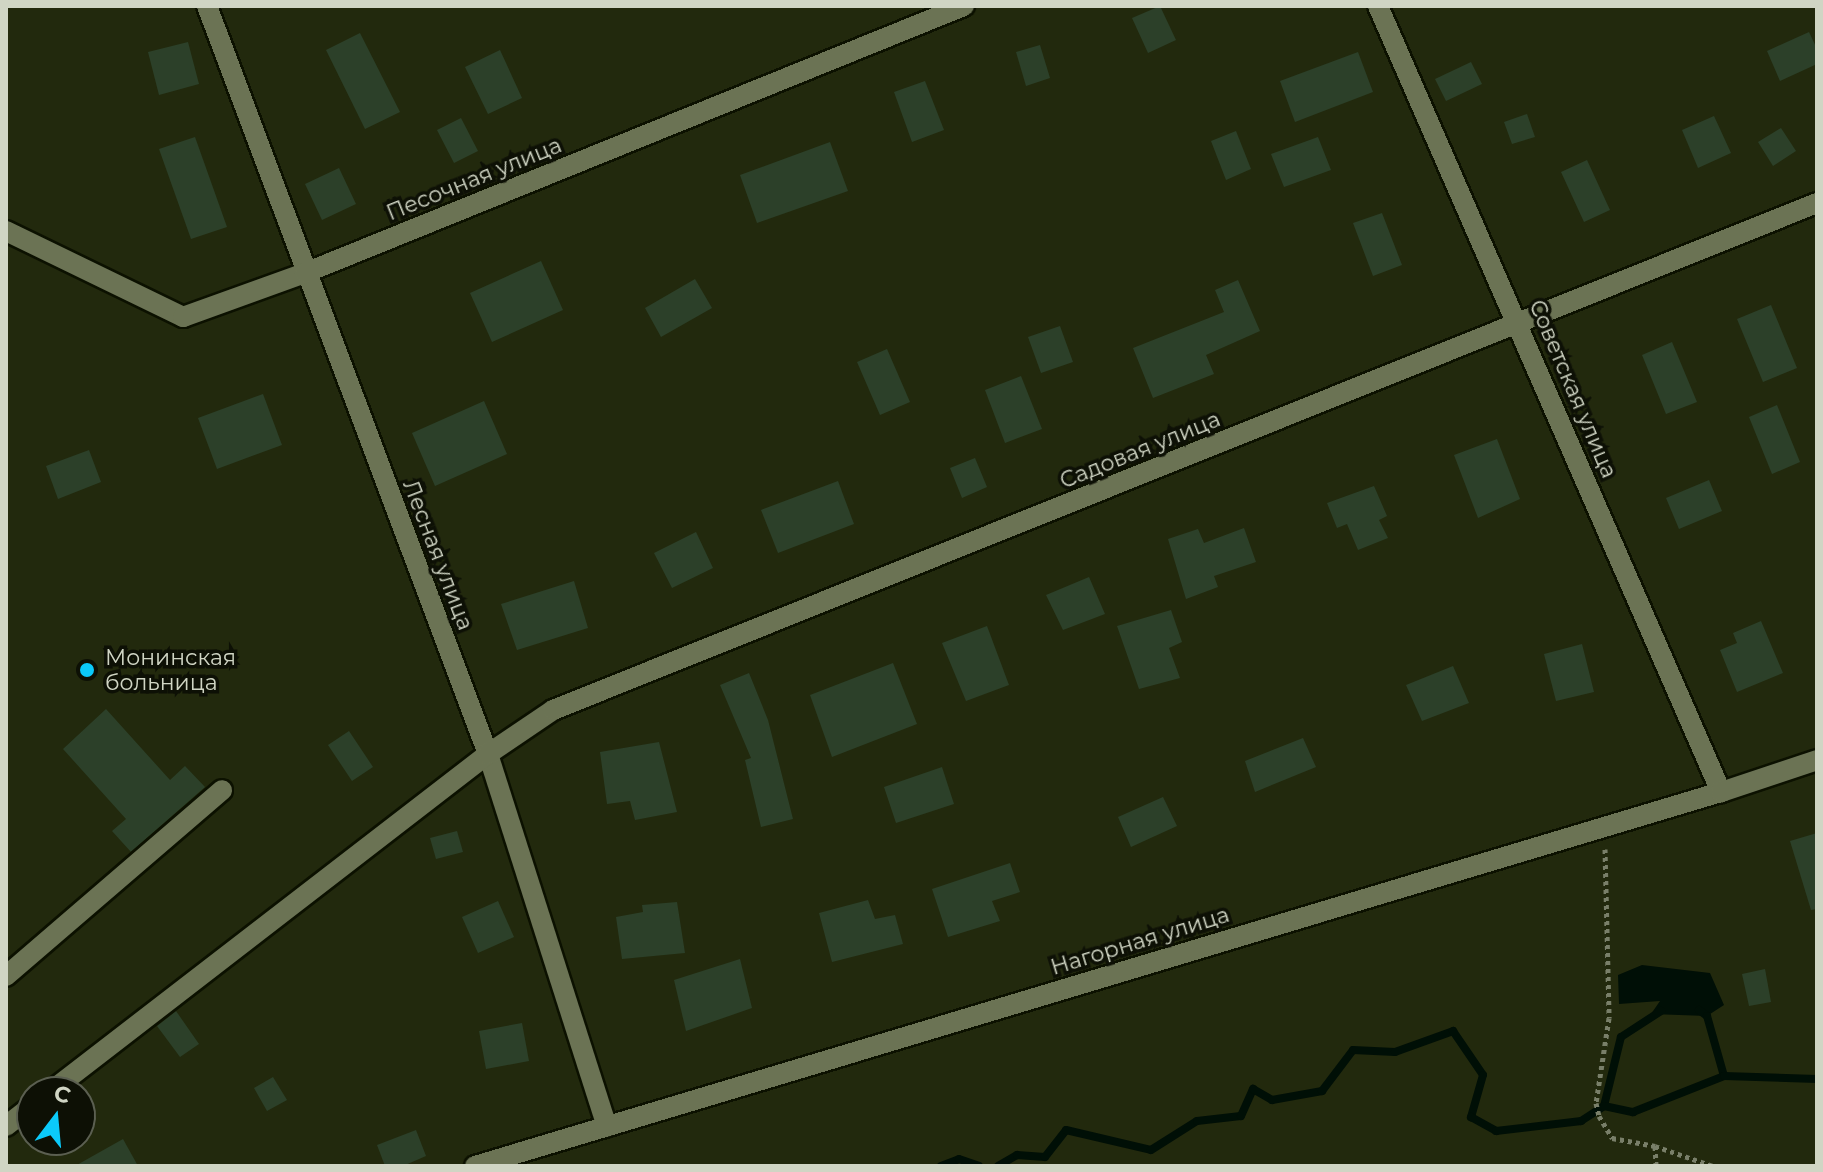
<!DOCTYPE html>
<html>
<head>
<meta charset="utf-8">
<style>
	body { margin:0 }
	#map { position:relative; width:1823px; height:1172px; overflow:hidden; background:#22290d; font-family:Montserrat,sans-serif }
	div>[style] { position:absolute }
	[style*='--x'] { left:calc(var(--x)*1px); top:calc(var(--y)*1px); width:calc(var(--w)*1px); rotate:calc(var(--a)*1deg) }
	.water>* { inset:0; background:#000f06 }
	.stream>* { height:8px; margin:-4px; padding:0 4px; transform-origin:4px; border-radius:4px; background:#000f06 }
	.building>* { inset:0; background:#2c4029 }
	.path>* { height:5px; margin-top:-2.5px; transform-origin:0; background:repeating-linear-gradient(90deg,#797f69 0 4px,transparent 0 8px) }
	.roads { filter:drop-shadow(2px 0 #0c1100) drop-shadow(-2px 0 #0c1100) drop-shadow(0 2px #0c1100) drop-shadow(0 -2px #0c1100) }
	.minor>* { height:20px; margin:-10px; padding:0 10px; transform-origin:10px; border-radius:10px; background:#6b7354 }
	.dots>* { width:22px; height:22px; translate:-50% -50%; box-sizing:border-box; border:4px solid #0d1005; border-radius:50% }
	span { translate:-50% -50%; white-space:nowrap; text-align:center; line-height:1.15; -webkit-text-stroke:7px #0d1005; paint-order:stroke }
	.street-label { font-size:22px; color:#d0d5c4 }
	.poi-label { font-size:22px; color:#d0d5c4 }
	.left { translate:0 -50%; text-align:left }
	.frame { position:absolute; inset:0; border:8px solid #d0d5c4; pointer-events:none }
	.north { position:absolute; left:16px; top:1076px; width:80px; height:80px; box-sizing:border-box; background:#0d1005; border:2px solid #5b5f51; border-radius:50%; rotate:16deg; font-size:22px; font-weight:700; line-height:32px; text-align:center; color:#d0d5c4 }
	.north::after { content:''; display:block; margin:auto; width:28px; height:36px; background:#0bcafa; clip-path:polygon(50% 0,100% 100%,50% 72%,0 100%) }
</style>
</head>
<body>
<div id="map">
	<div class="water">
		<div style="clip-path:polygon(1642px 965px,1710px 973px,1724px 1005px,1707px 1016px,1651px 1014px,1660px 1001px,1619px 1004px,1618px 975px)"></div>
	</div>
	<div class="stream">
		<div style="--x:1699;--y:1010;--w:10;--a:37"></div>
		<div style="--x:1707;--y:1016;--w:62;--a:74.2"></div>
		<div style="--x:1604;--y:1106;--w:71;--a:-76.2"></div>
		<div style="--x:1621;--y:1037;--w:48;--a:-33"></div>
		<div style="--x:941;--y:1166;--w:19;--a:-21"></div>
		<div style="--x:959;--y:1159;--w:21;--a:19"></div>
		<div style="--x:998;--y:1166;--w:22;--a:-30"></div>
		<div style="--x:1017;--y:1155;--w:28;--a:4"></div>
		<div style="--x:1045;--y:1157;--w:34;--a:-52"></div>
		<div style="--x:1066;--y:1130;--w:87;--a:13.2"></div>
		<div style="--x:1151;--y:1150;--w:54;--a:-32.2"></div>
		<div style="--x:1197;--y:1121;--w:44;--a:-6.5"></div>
		<div style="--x:1241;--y:1116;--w:30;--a:-66"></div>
		<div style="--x:1253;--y:1089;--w:22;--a:30"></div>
		<div style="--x:1272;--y:1100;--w:51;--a:-10.2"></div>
		<div style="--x:1322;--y:1091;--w:51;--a:-52.9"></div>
		<div style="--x:1353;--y:1050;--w:42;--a:2.7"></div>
		<div style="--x:1395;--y:1052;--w:62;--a:-19.9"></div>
		<div style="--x:1453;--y:1031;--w:53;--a:55.7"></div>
		<div style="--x:1483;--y:1075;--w:44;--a:105.9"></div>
		<div style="--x:1471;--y:1117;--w:29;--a:29"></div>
		<div style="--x:1496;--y:1131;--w:86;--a:-6.7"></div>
		<div style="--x:1581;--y:1121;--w:27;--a:-33"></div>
		<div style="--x:1604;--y:1106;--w:30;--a:12"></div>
		<div style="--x:1633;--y:1112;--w:98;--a:-21.6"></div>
		<div style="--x:1724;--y:1076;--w:93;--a:1.8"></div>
	</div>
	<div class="building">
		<div style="clip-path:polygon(1160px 6px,1176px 40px,1148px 53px,1132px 18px)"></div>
		<div style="clip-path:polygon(1809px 32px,1817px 49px,1817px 64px,1780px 81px,1767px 51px)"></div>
		<div style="clip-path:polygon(360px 33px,400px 112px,365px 129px,326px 50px)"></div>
		<div style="clip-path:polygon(188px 42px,199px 84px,159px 95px,148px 52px)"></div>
		<div style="clip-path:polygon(1040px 45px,1050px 78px,1026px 86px,1016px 52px)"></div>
		<div style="clip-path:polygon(500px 50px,522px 98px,488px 114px,465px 67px)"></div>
		<div style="clip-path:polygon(1358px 52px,1373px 92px,1295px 122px,1280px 81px)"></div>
		<div style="clip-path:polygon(1471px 62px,1482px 84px,1446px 101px,1435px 79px)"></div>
		<div style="clip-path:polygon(925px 81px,944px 130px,912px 142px,894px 92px)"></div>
		<div style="clip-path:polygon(1527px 114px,1535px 137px,1512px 144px,1504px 122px)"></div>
		<div style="clip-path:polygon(1714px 116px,1731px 153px,1698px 168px,1682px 130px)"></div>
		<div style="clip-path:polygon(461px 118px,478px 151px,454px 163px,437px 130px)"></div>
		<div style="clip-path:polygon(1781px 128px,1796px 151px,1773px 166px,1758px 142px)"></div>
		<div style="clip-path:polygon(1236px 131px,1251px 169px,1226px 180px,1211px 141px)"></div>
		<div style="clip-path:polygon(195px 137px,227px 227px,191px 239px,159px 149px)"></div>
		<div style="clip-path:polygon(1318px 137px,1331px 170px,1284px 187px,1271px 154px)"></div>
		<div style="clip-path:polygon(830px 142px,848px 191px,757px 223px,740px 175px)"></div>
		<div style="clip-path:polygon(1587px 160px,1610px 210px,1584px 222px,1561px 172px)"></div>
		<div style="clip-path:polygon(339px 168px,356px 204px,322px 220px,305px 184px)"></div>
		<div style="clip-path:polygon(1382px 213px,1402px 265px,1373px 276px,1353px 223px)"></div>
		<div style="clip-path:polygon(541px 261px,563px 310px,492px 342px,470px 293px)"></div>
		<div style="clip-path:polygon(695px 279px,712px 308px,661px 337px,645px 308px)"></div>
		<div style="clip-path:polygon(1238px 280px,1260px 331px,1206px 355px,1214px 374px,1153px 398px,1133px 348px,1224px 312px,1215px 290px)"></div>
		<div style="clip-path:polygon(1771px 305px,1797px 368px,1763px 382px,1737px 319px)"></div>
		<div style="clip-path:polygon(1060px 326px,1073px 362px,1041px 373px,1028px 337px)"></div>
		<div style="clip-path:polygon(1672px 342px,1697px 402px,1666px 414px,1642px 355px)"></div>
		<div style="clip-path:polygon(887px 349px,910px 402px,880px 415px,857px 362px)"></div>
		<div style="clip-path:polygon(1021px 376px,1042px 429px,1005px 443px,985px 390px)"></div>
		<div style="clip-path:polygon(263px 394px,282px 445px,217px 469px,198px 418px)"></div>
		<div style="clip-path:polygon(484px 401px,507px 454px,435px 486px,412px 433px)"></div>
		<div style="clip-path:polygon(1777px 405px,1800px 462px,1772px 474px,1749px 417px)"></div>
		<div style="clip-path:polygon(1497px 439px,1520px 499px,1478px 518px,1454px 455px)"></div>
		<div style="clip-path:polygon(89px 450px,101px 482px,58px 499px,46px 466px)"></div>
		<div style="clip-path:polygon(975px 458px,987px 487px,962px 498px,950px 468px)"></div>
		<div style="clip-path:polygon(1709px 480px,1722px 511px,1679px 529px,1666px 498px)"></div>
		<div style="clip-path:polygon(838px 481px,854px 524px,778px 553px,761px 510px)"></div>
		<div style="clip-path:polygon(1374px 486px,1387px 516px,1379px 520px,1388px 538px,1358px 550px,1347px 524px,1337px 528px,1327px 503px)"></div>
		<div style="clip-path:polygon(1244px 528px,1256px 562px,1214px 576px,1218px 587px,1186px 599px,1168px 539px,1198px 529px,1204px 543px)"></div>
		<div style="clip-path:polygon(696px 532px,713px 568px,672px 588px,654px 553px)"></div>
		<div style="clip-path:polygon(1089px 577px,1105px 614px,1063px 630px,1046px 595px)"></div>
		<div style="clip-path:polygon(574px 581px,588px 628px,517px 650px,501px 604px)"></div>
		<div style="clip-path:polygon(1171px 610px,1182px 642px,1169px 648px,1180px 678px,1139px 689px,1117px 626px)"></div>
		<div style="clip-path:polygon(1761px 621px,1783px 673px,1737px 692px,1720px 650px,1737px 643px,1733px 633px)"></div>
		<div style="clip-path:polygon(987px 626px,1009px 685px,966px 701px,942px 643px)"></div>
		<div style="clip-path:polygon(1582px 644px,1594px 692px,1556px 701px,1544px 654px)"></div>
		<div style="clip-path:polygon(893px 663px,917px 724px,832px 757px,810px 695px)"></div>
		<div style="clip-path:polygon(1453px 666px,1469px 703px,1422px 721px,1406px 685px)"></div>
		<div style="clip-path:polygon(749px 673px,768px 720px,793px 819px,761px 827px,745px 760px,751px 758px,720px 685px)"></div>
		<div style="clip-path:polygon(106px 709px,170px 780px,185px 766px,205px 787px,131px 852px,112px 831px,126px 819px,63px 749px)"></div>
		<div style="clip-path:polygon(349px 731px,373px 767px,352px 781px,328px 745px)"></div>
		<div style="clip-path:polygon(1303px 738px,1316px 767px,1255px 792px,1245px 761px)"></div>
		<div style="clip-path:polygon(659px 742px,677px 812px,635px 820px,630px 801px,607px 804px,600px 752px)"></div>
		<div style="clip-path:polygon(942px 767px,954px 804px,896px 823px,884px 787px)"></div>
		<div style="clip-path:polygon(1163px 797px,1177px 826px,1131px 847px,1118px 817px)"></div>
		<div style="clip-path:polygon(457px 831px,463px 852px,436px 859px,430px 838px)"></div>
		<div style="clip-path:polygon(1817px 833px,1817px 909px,1811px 910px,1790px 841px)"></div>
		<div style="clip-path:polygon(1010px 863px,1020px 892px,992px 901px,1000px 921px,948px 937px,932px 889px)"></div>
		<div style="clip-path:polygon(868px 900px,875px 919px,895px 915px,903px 944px,832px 962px,819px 913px)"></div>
		<div style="clip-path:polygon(498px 901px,514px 937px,478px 953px,462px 917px)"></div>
		<div style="clip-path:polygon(677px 902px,685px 953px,622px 959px,616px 917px,643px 912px,642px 905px)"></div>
		<div style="clip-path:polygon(740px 959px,752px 1008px,686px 1031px,674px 980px)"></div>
		<div style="clip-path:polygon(1765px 969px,1771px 1002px,1749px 1006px,1742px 974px)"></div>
		<div style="clip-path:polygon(176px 1011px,199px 1044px,180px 1057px,157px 1026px)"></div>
		<div style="clip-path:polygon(522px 1023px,529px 1061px,486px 1069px,479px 1031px)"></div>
		<div style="clip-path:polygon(273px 1077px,287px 1100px,267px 1111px,254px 1088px)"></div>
		<div style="clip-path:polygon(416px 1130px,426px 1156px,403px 1166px,385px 1166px,377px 1145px)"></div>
		<div style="clip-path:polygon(123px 1139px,138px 1166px,75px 1166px)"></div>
	</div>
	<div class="path">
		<div style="--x:1605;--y:849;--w:169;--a:88.6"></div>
		<div style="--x:1609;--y:1018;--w:86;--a:98.7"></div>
		<div style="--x:1596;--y:1103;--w:13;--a:77"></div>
		<div style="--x:1599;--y:1116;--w:26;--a:59"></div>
		<div style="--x:1612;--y:1138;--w:44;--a:10.5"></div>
		<div style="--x:1655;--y:1146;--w:61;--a:19"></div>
		<div style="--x:1655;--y:1146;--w:20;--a:87"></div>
	</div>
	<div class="roads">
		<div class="minor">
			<div style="--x:207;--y:6;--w:799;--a:69.41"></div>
			<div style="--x:488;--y:754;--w:391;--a:72.3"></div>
			<div style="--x:1378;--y:6;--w:858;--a:66.42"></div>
			<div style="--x:6;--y:231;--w:197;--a:25.9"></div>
			<div style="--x:183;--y:317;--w:130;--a:-19.8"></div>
			<div style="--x:305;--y:273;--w:711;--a:-22.06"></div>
			<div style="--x:6;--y:976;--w:285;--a:-40.7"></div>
			<div style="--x:50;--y:1092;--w:553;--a:-37.66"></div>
			<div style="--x:488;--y:754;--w:78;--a:-34.1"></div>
			<div style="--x:553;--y:710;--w:1362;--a:-21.86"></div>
			<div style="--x:6;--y:1126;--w:33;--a:-38"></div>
			<div style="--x:475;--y:1166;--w:1301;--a:-16.71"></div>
			<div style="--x:1721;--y:792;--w:101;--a:-18.4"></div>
		</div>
	</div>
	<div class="dots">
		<div style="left:87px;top:670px;background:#0bcafa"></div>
	</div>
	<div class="street-label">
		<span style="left:474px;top:179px;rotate:-22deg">Песочная улица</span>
		<span style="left:1573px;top:389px;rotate:67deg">Советская улица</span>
		<span style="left:1140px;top:450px;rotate:-22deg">Садовая улица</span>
		<span style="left:438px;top:555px;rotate:69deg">Лесная улица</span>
		<span style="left:1140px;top:941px;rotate:-17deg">Нагорная улица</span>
	</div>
	<div class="poi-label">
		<span class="left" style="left:105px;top:670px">Монинская<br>больница</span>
	</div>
	<div class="frame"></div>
	<div class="north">С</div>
</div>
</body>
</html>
